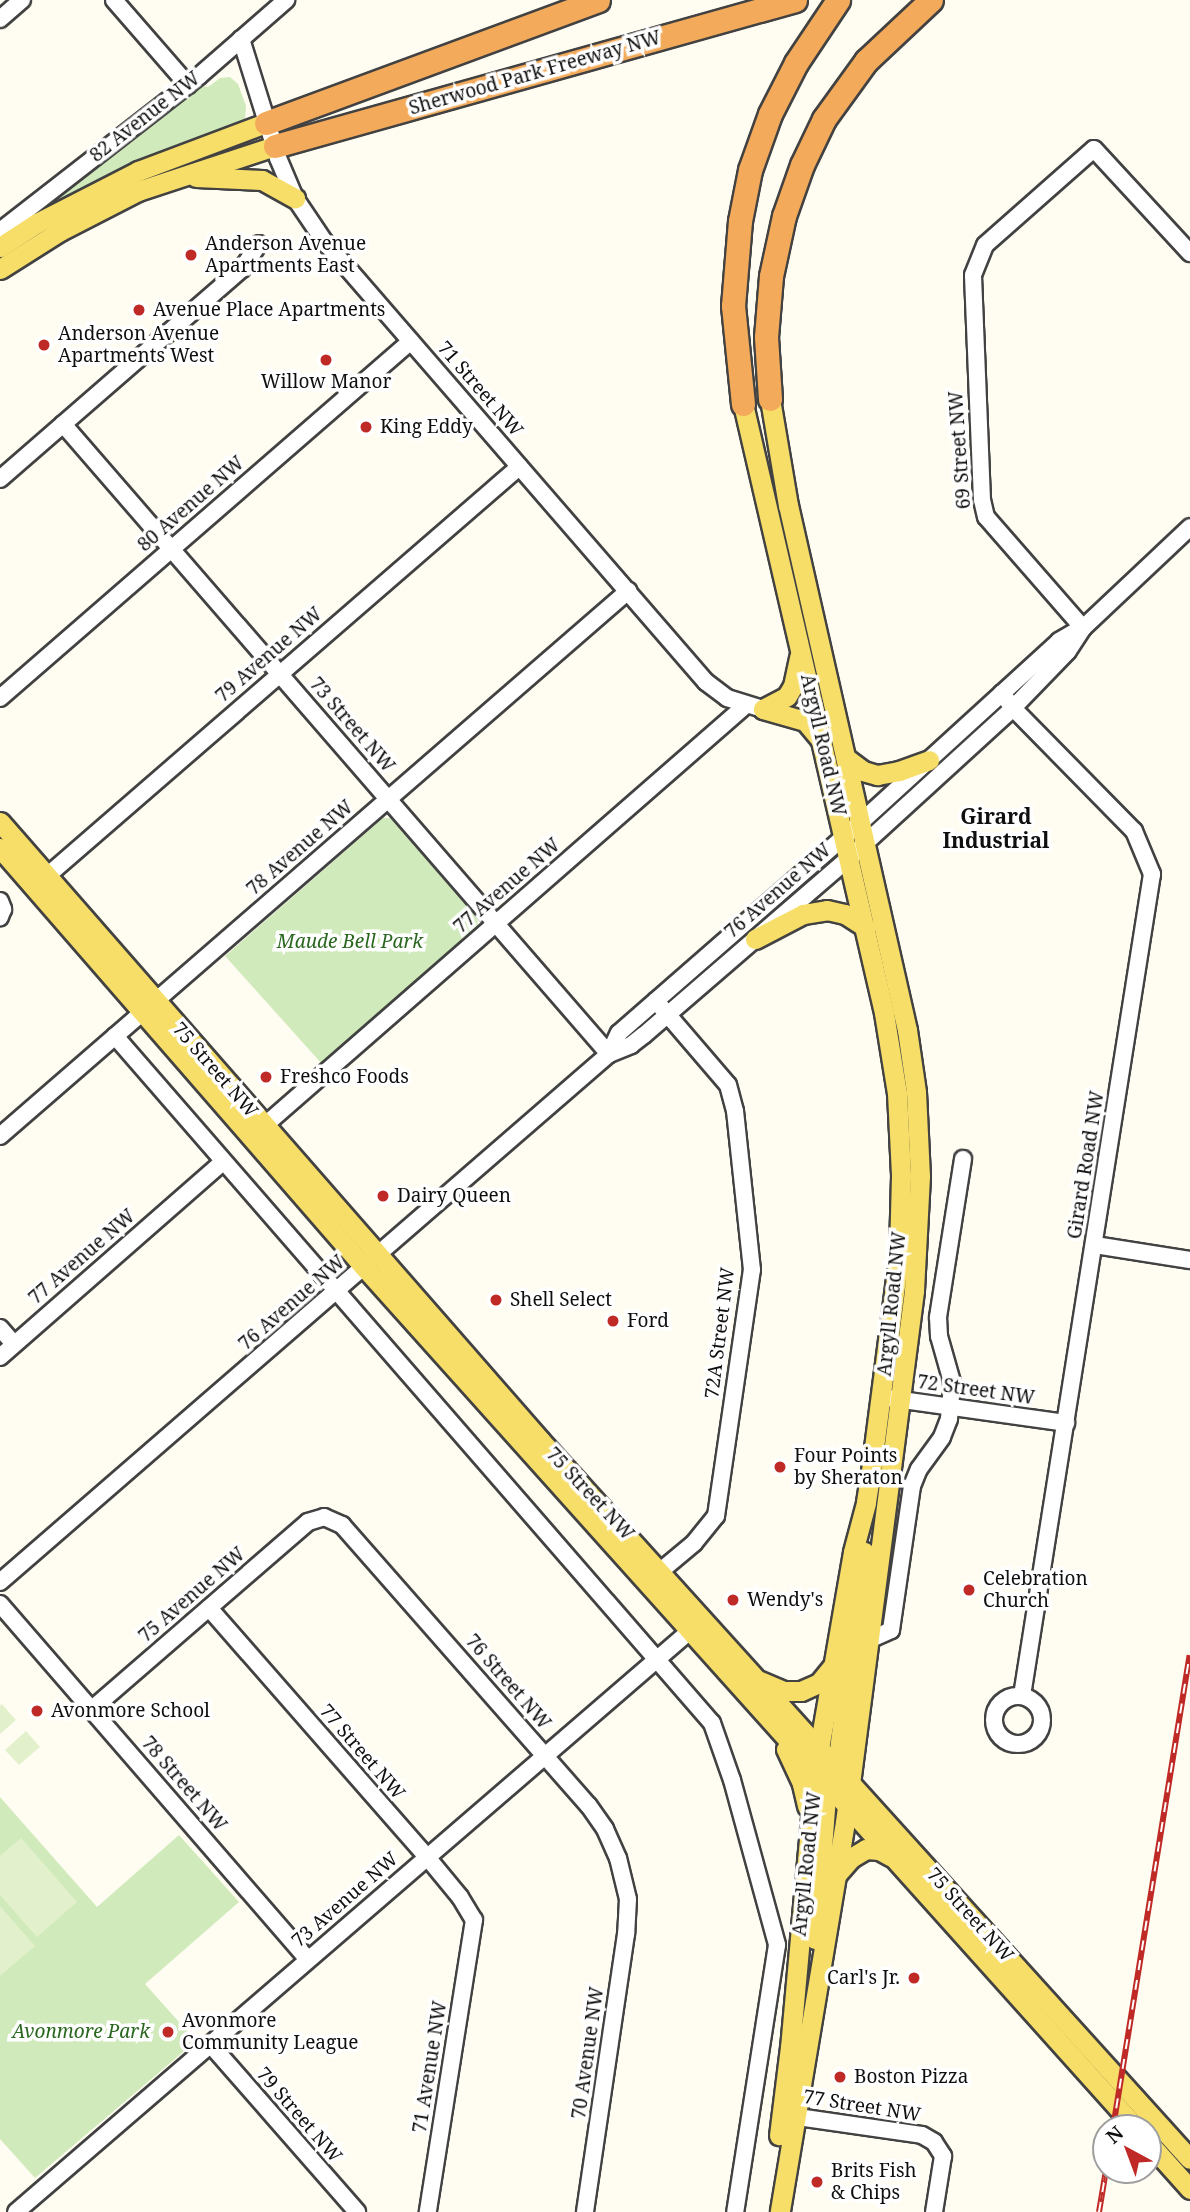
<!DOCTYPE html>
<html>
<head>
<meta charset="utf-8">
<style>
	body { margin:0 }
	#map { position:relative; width:1190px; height:2212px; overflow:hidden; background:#fffdf1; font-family:"Noto Serif",serif }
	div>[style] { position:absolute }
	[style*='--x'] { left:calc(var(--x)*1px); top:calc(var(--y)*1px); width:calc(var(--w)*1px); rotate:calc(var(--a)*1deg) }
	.green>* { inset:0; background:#d0eabb }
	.pitch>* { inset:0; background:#e2f1cc }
	.roads { filter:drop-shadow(2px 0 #424242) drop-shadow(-2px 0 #424242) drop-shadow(0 2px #424242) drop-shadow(0 -2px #424242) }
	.minor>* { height:16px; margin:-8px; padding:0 8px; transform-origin:8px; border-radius:8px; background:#fff }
	.minor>.ring { margin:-8px; padding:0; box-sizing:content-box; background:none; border:16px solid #fff; border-radius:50% }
	.major>* { height:19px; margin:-9.5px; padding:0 9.5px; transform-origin:9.5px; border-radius:9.5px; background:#f7de69 }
	.highway>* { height:23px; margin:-11.5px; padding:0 11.5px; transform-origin:11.5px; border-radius:11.5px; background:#f3ab5b }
	.rail>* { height:6px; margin-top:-3px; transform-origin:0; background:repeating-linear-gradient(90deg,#fff 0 10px,#bf2a27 0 20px); box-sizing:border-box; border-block:2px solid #bf2a27 }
	.dots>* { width:19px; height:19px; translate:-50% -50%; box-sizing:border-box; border:4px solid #fff; border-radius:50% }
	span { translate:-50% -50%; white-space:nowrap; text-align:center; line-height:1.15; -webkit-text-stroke:7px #fff; paint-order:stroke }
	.street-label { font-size:19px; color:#0f0f0f }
	.poi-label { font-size:19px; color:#0f0f0f }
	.left { translate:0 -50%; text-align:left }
	.right { translate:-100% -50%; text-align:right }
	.park-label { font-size:19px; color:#29671f; font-style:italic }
	.neighbourhood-label { font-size:21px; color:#0f0f0f; font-weight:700 }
	.north { position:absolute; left:1092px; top:2114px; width:70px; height:70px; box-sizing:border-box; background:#fff; border:2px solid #9f9f9f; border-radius:50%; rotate:319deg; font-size:19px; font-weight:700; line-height:28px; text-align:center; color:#0f0f0f }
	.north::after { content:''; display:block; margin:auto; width:24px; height:32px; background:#bf2a27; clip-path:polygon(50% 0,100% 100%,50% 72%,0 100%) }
</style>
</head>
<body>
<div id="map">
	<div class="green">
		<div style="clip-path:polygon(230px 77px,238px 84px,246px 106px,245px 121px,93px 183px,13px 227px,186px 97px,203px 86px,208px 87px,220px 78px)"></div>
		<div style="clip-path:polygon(383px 818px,390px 818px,477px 918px,478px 926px,322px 1064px,225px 956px)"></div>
		<div style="clip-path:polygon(0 1797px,97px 1907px,179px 1835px,239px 1902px,145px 1984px,196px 2041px,35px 2178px,0 2139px)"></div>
	</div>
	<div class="pitch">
		<div style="clip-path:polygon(2px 1704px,16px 1720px,0 1734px,0 1706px)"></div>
		<div style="clip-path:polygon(26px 1731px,40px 1747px,19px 1765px,5px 1750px)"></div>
		<div style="clip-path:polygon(21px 1838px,77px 1902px,37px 1937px,0 1895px,0 1856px)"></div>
		<div style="clip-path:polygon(0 1906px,35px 1946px,0 1976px)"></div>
	</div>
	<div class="roads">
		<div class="minor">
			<div style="--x:114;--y:0;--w:113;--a:49"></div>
			<div style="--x:0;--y:19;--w:29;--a:-41"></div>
			<div style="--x:241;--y:39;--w:125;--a:72.7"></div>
			<div style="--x:278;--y:158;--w:43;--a:67"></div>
			<div style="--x:295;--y:198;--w:52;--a:56"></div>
			<div style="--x:324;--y:241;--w:583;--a:49.1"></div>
			<div style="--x:706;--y:682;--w:26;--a:37"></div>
			<div style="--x:727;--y:698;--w:38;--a:17"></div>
			<div style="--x:0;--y:231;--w:252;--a:-37.9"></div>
			<div style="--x:199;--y:76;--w:116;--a:-41.1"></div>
			<div style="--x:63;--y:424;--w:834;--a:49.09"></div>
			<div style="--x:0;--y:479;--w:320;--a:-41"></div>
			<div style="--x:242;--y:269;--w:30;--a:-56"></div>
			<div style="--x:1083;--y:628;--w:147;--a:-131.1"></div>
			<div style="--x:986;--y:517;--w:17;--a:-103"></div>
			<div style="--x:982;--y:500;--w:225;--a:-92.3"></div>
			<div style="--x:973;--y:275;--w:32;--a:-68"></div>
			<div style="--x:985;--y:245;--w:145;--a:-41.4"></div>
			<div style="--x:1094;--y:149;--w:142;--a:47.3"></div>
			<div style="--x:1002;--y:693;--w:19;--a:54"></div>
			<div style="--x:1013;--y:708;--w:173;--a:45.5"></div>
			<div style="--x:1134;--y:831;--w:47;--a:67.3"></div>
			<div style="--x:1152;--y:874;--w:832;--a:98.99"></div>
			<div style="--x:0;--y:698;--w:544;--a:-40.98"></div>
			<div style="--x:47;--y:876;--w:625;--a:-40.91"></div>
			<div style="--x:0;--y:901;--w:9;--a:69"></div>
			<div style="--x:3;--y:909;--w:9;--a:111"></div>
			<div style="--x:115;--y:1036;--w:910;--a:49.01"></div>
			<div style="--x:712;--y:1723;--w:60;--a:70.7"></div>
			<div style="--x:732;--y:1780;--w:171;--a:74.7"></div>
			<div style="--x:777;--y:1945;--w:270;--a:98.9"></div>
			<div style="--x:609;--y:1054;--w:23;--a:-65"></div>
			<div style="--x:619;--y:1033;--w:321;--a:-41.1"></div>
			<div style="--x:861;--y:822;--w:268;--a:-42.4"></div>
			<div style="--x:1059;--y:641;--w:24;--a:-30"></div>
			<div style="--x:264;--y:1126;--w:640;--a:-41.14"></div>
			<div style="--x:0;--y:1136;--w:832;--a:-40.95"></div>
			<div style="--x:1095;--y:1245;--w:96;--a:9"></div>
			<div style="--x:0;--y:1328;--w:21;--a:49"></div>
			<div style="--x:0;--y:1357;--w:296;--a:-41.2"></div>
			<div style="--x:888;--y:1398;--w:180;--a:8"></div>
			<div style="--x:651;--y:1579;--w:56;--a:-39.9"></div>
			<div style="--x:694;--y:1543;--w:35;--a:-51"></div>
			<div style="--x:716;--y:1516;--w:249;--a:-81.7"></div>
			<div style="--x:752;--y:1270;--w:160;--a:-96.1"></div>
			<div style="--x:735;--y:1111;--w:27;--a:-105"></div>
			<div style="--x:728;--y:1085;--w:111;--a:-130.6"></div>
			<div style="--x:0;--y:1582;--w:806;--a:-40.93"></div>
			<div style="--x:609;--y:1054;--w:24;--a:-22"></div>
			<div style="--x:631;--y:1045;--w:16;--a:-38"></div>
			<div style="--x:644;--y:1035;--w:271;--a:-40.8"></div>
			<div style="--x:849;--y:858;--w:222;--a:-42.4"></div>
			<div style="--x:1013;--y:708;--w:79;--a:-46"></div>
			<div style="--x:1068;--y:651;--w:27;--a:-57"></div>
			<div style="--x:1083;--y:628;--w:147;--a:-43.3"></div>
			<div style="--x:0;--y:1604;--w:470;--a:49.1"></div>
			<div style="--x:209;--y:1608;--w:331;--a:48.8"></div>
			<div style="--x:427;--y:1857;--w:52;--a:50.5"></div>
			<div style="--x:460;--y:1897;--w:27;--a:59"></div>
			<div style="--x:474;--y:1920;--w:296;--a:99"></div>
			<div style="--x:869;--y:1640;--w:24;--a:-24"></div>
			<div style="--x:891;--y:1630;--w:146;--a:-81.7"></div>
			<div style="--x:912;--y:1486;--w:18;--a:-68"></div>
			<div style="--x:919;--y:1469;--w:39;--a:-54"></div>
			<div style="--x:942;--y:1437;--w:19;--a:-69"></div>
			<div style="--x:949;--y:1419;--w:37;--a:-85"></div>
			<div style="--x:952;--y:1382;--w:48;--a:-105.8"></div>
			<div style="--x:939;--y:1336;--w:19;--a:-93"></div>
			<div style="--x:938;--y:1317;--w:160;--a:-81"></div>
			<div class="ring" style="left:994px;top:1696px;width:32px;height:32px"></div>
			<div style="--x:91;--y:1710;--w:287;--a:-40.9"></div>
			<div style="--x:308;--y:1522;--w:17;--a:-17"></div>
			<div style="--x:324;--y:1517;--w:20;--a:24"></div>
			<div style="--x:342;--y:1525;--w:374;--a:48.7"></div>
			<div style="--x:589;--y:1806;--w:28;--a:55"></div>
			<div style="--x:605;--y:1829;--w:32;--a:66"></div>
			<div style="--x:618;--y:1858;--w:42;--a:76.3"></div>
			<div style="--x:628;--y:1899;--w:35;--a:93"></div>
			<div style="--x:626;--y:1934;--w:281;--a:98.4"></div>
			<div style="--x:211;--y:2045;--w:222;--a:48.8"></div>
			<div style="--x:784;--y:2115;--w:139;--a:8.2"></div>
			<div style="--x:922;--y:2135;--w:14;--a:30"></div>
			<div style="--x:934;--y:2142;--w:17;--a:57"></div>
			<div style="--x:943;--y:2156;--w:57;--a:99.1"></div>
			<div style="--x:16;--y:2212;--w:900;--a:-40.77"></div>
		</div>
		<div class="major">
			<div style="--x:196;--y:177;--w:66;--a:2.6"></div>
			<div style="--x:262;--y:180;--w:38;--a:29"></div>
			<div style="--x:0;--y:247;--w:44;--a:-33"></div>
			<div style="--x:37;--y:223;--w:114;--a:-27.2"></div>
			<div style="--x:138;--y:171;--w:137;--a:-20.6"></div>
			<div style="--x:0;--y:269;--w:71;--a:-32.3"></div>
			<div style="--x:60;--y:231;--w:88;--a:-27.1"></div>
			<div style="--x:138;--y:191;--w:144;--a:-18.2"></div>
			<div style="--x:770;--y:399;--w:108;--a:80.4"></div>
			<div style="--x:788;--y:505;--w:538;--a:77.23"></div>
			<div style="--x:907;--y:1030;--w:63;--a:81.7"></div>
			<div style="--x:916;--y:1092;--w:84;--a:87.3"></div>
			<div style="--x:920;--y:1176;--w:115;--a:93"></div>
			<div style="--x:914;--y:1291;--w:535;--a:97.4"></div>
			<div style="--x:845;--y:1822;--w:395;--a:99.5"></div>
			<div style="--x:743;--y:404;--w:625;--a:76.96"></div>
			<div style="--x:884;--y:1013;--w:81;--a:80.8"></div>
			<div style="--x:897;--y:1093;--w:83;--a:87.2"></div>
			<div style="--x:901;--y:1176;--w:79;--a:91.5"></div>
			<div style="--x:899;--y:1255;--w:211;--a:97.4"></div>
			<div style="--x:872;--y:1464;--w:39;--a:99"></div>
			<div style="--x:866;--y:1503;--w:51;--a:104.9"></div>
			<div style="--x:853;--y:1552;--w:224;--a:99.8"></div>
			<div style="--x:815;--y:1773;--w:275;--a:95.2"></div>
			<div style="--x:790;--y:2047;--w:89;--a:97.1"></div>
			<div style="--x:763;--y:709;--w:27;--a:-28"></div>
			<div style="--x:787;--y:696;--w:12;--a:-59"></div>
			<div style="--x:793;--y:686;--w:30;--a:-78"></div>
			<div style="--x:763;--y:709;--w:44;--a:15.9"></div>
			<div style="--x:805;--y:721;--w:25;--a:50"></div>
			<div style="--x:846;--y:758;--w:21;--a:37"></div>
			<div style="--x:863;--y:771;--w:15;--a:16"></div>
			<div style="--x:877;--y:775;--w:22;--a:-10"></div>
			<div style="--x:899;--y:771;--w:32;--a:-20"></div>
			<div style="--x:0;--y:822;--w:821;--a:48.85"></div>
			<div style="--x:540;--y:1440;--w:969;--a:47.89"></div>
			<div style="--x:0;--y:848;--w:556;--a:49.01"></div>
			<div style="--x:365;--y:1268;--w:1155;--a:48.12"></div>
			<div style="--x:755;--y:939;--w:54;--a:-27.5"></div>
			<div style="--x:803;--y:914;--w:24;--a:-9"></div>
			<div style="--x:827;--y:910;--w:18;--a:13"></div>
			<div style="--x:845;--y:914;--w:24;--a:33"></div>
			<div style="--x:760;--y:1681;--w:25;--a:23"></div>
			<div style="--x:783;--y:1691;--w:18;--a:0"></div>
			<div style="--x:801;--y:1691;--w:20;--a:-24"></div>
			<div style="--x:819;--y:1683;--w:22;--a:-51"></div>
			<div style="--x:786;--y:1749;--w:38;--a:65"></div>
			<div style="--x:802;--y:1784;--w:23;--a:77"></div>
			<div style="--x:840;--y:1776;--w:26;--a:-92"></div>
			<div style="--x:839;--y:1750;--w:200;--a:-82.8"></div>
			<div style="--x:837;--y:1874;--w:21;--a:-49"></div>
			<div style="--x:851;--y:1858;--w:17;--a:-31"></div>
			<div style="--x:866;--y:1849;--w:13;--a:4"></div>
			<div style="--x:879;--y:1850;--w:13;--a:29"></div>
			<div style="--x:815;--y:1939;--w:155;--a:-85.6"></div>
			<div style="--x:1148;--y:2142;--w:63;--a:48.2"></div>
		</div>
		<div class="highway">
			<div style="--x:266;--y:123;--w:354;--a:-20.3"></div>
			<div style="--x:275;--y:146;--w:540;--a:-15.68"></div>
			<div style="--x:770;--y:399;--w:62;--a:-93.7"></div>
			<div style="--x:766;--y:337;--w:61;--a:-85.3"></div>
			<div style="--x:771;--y:276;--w:61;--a:-77.8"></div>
			<div style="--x:784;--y:216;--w:54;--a:-70.6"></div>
			<div style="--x:802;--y:165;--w:51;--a:-64.4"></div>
			<div style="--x:824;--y:119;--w:72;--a:-54.1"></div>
			<div style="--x:866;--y:61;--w:89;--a:-43.2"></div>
			<div style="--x:743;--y:404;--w:99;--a:-95.8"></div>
			<div style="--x:733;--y:306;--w:85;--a:-85.3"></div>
			<div style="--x:740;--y:221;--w:52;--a:-78.9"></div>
			<div style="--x:750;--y:170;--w:59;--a:-70.3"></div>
			<div style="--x:770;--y:114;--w:57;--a:-63"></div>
			<div style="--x:796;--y:63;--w:76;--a:-56.3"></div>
		</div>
	</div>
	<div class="rail">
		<div style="--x:1113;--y:2128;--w:479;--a:-80.8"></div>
		<div style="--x:1099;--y:2212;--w:43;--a:-80.5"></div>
	</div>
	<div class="dots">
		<div style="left:191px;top:255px;background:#bf2a27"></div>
		<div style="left:139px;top:310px;background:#bf2a27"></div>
		<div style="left:44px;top:345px;background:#bf2a27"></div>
		<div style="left:326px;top:360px;background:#bf2a27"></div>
		<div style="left:366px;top:427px;background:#bf2a27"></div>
		<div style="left:266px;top:1077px;background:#bf2a27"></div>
		<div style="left:383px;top:1196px;background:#bf2a27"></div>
		<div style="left:496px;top:1300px;background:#bf2a27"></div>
		<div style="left:613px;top:1321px;background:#bf2a27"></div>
		<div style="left:780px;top:1467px;background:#bf2a27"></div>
		<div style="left:969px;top:1590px;background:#bf2a27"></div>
		<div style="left:733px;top:1600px;background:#bf2a27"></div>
		<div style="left:37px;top:1711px;background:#bf2a27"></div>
		<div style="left:914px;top:1978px;background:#bf2a27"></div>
		<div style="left:168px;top:2032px;background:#bf2a27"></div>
		<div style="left:840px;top:2077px;background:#bf2a27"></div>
		<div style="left:817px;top:2182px;background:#bf2a27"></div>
	</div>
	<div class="street-label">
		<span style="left:535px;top:73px;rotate:-16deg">Sherwood Park Freeway NW</span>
		<span style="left:145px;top:117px;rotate:-38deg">82 Avenue NW</span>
		<span style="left:480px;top:389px;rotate:49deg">71 Street NW</span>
		<span style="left:960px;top:450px;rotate:-94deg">69 Street NW</span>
		<span style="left:191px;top:504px;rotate:-41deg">80 Avenue NW</span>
		<span style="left:269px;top:655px;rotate:-41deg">79 Avenue NW</span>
		<span style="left:352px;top:725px;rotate:49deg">73 Street NW</span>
		<span style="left:823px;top:745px;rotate:77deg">Argyll Road NW</span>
		<span style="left:300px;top:848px;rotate:-41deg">78 Avenue NW</span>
		<span style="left:507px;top:886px;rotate:-41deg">77 Avenue NW</span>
		<span style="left:778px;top:891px;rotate:-41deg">76 Avenue NW</span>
		<span style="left:215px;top:1070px;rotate:49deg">75 Street NW</span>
		<span style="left:1086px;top:1165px;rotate:-81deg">Girard Road NW</span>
		<span style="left:82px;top:1257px;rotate:-41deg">77 Avenue NW</span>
		<span style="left:292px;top:1303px;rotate:-41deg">76 Avenue NW</span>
		<span style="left:892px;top:1304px;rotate:-84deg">Argyll Road NW</span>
		<span style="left:720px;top:1333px;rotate:-83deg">72A Street NW</span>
		<span style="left:976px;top:1390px;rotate:8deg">72 Street NW</span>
		<span style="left:590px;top:1494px;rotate:47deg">75 Street NW</span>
		<span style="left:192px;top:1595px;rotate:-41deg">75 Avenue NW</span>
		<span style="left:508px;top:1682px;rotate:49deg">76 Street NW</span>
		<span style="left:362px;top:1752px;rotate:49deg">77 Street NW</span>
		<span style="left:184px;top:1784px;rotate:49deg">78 Street NW</span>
		<span style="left:807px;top:1864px;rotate:-84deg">Argyll Road NW</span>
		<span style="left:345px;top:1900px;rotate:-41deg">73 Avenue NW</span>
		<span style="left:970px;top:1915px;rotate:48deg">75 Street NW</span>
		<span style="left:588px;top:2053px;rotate:-82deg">70 Avenue NW</span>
		<span style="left:430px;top:2067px;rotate:-81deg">71 Avenue NW</span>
		<span style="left:862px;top:2106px;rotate:9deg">77 Street NW</span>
		<span style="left:299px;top:2115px;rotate:49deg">79 Street NW</span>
	</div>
	<div class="poi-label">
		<span class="left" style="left:205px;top:255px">Anderson Avenue<br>Apartments East</span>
		<span class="left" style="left:153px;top:310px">Avenue Place Apartments</span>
		<span class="left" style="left:58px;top:345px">Anderson Avenue<br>Apartments West</span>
		<span style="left:326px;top:382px">Willow Manor</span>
		<span class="left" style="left:380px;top:427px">King Eddy</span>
		<span class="left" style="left:280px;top:1077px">Freshco Foods</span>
		<span class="left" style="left:397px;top:1196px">Dairy Queen</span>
		<span class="left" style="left:510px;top:1300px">Shell Select</span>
		<span class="left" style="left:627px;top:1321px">Ford</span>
		<span class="left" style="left:794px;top:1467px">Four Points<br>by Sheraton</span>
		<span class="left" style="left:983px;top:1590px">Celebration<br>Church</span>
		<span class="left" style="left:747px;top:1600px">Wendy's</span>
		<span class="left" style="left:51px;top:1711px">Avonmore School</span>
		<span class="right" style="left:900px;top:1978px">Carl's Jr.</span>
		<span class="left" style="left:182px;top:2032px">Avonmore<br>Community League</span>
		<span class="left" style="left:854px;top:2077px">Boston Pizza</span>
		<span class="left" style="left:831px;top:2182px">Brits Fish<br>&amp; Chips</span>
	</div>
	<div class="park-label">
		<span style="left:350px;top:942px">Maude Bell Park</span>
		<span style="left:81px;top:2032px">Avonmore Park</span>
	</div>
	<div class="neighbourhood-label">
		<span style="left:996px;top:828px">Girard<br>Industrial</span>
	</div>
	<div class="north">N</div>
</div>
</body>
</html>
